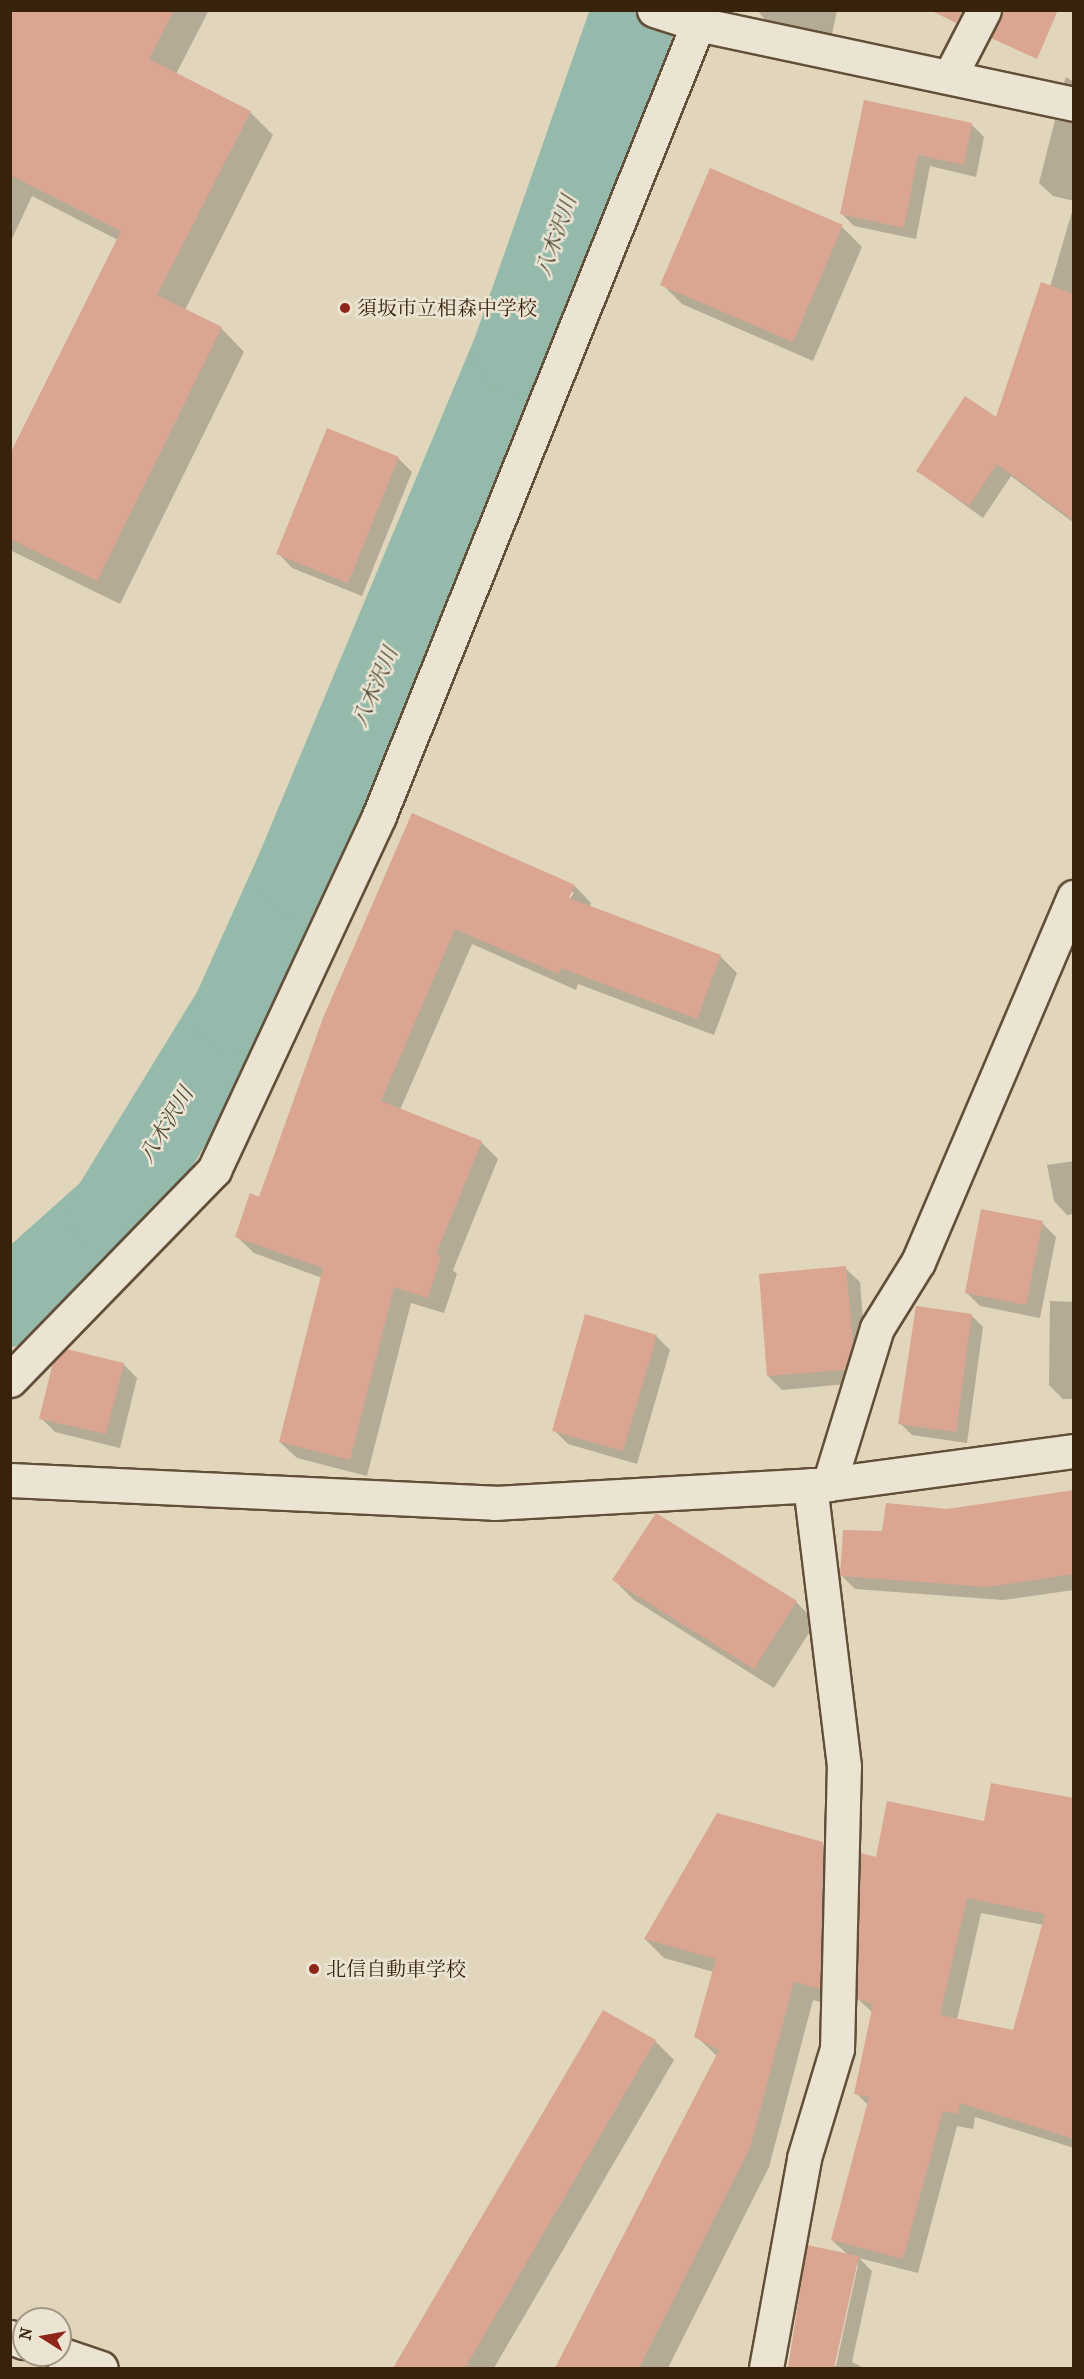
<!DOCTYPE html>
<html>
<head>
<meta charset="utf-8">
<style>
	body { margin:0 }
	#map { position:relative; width:1084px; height:2379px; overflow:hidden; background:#e1d6bc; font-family:"IM FELL French Canon","Noto Serif JP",serif }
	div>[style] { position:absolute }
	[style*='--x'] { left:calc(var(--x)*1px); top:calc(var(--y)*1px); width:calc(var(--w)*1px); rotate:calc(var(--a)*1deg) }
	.shadow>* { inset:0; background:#0003 }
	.river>* { height:87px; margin:-43.5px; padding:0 43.5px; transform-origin:43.5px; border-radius:43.5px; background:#95baab }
	.building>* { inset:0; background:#daa591 }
	.roads { filter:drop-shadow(2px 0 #624f38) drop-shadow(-2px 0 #624f38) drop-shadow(0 2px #624f38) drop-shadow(0 -2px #624f38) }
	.minor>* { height:33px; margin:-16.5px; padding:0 16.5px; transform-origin:16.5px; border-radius:16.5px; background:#ece4d3 }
	.dots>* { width:16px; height:16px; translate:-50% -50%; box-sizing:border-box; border:3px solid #ece4d3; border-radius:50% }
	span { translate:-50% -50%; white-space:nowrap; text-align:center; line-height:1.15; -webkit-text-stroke:5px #ece4d3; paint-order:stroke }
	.poi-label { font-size:20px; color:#38220c }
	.left { translate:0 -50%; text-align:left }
	.water-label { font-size:21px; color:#4f4834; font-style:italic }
	.frame { position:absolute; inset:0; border:12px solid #38220c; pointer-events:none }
	.north { position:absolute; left:12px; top:2307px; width:60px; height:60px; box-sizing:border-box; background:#ece4d3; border:2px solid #a49683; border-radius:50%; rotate:281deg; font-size:16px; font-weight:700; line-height:24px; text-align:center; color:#38220c }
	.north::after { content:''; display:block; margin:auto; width:21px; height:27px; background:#8f2418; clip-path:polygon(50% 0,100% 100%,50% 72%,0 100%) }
</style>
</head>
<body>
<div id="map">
	<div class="shadow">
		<div style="clip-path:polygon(10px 10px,209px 10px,176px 74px,250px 112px,273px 135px,185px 310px,221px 328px,244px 352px,120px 604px,10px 550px,10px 458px,118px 240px,32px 196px,10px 243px)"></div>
		<div style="clip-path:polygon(757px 10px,837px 10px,830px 44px,775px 32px)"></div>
		<div style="clip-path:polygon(1066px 77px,1074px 82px,1074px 91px,1064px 82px)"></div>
		<div style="clip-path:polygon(865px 102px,971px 124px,984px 137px,976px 177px,930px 166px,916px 239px,854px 226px,841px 213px)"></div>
		<div style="clip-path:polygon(1055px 120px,1074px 123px,1074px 201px,1053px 196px,1039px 183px)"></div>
		<div style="clip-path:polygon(1074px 205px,1074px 523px,1011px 476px,983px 518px,918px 471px,997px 419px,1050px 287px)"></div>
		<div style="clip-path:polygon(842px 227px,862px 247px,813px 361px,682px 304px,662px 284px)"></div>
		<div style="clip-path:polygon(398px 458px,412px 472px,362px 596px,292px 568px,278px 553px)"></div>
		<div style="clip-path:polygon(evenodd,412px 815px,575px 886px,591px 903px,589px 907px,720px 956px,737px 973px,714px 1035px,578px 984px,576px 990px,472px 944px,400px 1110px,481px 1142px,498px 1159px,453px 1270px,457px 1274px,444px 1313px,411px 1303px,367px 1476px,297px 1458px,280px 1442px,322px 1278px,254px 1253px,237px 1237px,260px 1199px,412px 815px,571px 892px,574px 892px,567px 905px,565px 904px,571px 892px)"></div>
		<div style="clip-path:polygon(1074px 1161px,1074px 1214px,1067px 1215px,1054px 1201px,1047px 1165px)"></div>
		<div style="clip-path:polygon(1042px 1223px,1056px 1237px,1040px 1318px,980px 1306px,966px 1292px)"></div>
		<div style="clip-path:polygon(845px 1268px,860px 1282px,866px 1358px,858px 1383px,782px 1390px,768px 1376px)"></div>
		<div style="clip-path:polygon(1050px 1301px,1074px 1302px,1074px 1399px,1063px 1399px,1049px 1385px)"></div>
		<div style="clip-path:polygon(971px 1315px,983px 1327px,967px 1443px,912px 1435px,900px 1423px)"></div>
		<div style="clip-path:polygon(656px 1336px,670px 1350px,637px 1464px,568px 1444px,554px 1430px)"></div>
		<div style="clip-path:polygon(123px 1364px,137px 1378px,120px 1448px,55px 1432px,41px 1418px)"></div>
		<div style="clip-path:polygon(1074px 1491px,1074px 1590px,1003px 1600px,855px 1589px,841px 1575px,883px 1532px,947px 1510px)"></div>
		<div style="clip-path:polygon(614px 1580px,796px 1602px,816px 1622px,774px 1688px,634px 1600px)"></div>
		<div style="clip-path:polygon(evenodd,1074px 1800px,1074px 2148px,975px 2117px,973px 2129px,957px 2126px,918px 2273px,859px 2258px,872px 2271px,852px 2362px,864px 2368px,790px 2368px,809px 2246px,848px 2255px,832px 2240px,868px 2105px,856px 2093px,873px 2013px,858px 1999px,877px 1859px,985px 1822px,1074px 1800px,981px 1913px,1044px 1925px,1014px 2032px,957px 2020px,981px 1913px,1074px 1800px,855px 2265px,858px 2265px,836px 2366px,833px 2366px,855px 2265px)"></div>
		<div style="clip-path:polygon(823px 1844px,842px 1863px,838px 2007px,813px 2000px,769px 2167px,668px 2368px,556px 2368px,718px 2057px,696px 2036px,714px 1972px,664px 1958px,645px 1939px)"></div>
		<div style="clip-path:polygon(655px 2041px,674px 2060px,494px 2368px,395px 2368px,552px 2099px)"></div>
	</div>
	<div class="river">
		<div style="--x:10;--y:1303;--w:138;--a:-41.8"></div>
		<div style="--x:113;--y:1211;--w:236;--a:-58.5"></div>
		<div style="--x:236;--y:1010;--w:151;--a:-65.8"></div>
		<div style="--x:298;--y:872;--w:566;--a:-67.33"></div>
		<div style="--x:516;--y:350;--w:360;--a:-70.7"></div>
	</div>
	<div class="building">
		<div style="clip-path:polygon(10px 10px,174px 10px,149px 59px,251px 111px,157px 295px,222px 327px,97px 581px,10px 539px,10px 454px,121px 231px,10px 175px)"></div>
		<div style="clip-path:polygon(930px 10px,963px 10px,956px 23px)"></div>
		<div style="clip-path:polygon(1003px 10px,1058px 10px,1037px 59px,991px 38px)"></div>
		<div style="clip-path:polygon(864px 100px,972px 123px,964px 165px,918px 155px,904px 228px,840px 214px)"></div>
		<div style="clip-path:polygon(710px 168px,843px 225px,793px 342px,660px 285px)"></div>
		<div style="clip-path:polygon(1041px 282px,1074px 294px,1074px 521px,997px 464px,969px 506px,916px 471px,965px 396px,996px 417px)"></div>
		<div style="clip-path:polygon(327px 428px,399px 457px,348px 583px,276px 554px)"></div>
		<div style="clip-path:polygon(412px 813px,575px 885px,569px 898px,721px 955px,697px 1019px,561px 968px,559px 974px,455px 929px,381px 1101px,482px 1141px,436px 1254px,441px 1256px,428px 1298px,394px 1287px,350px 1460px,279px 1442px,323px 1268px,235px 1237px,250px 1193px,259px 1197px,323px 1018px)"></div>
		<div style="clip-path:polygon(981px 1209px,1043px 1221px,1026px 1305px,965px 1293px)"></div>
		<div style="clip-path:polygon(846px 1266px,853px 1343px,845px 1370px,767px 1376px,759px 1274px)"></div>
		<div style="clip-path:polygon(916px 1306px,972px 1314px,956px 1432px,898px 1424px)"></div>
		<div style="clip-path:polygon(585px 1314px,657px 1335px,623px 1451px,552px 1431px)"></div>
		<div style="clip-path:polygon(66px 1349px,124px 1363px,106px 1434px,39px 1419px,53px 1363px)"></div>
		<div style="clip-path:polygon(1074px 1490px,1074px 1574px,988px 1587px,840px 1576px,843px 1530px,882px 1531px,886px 1503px,947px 1509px)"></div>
		<div style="clip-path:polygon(656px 1513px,797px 1601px,754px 1669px,612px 1580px)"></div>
		<div style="clip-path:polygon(evenodd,991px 1783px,1074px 1798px,1074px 2139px,960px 2103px,958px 2114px,943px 2111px,903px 2259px,831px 2240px,869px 2097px,854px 2094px,873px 2004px,857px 1999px,861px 1853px,876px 1857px,887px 1801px,984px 1821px,991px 1783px,967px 1898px,1045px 1914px,1013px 2030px,940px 2015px,967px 1898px)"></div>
		<div style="clip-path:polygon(717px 1813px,823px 1842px,820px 1989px,794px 1982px,750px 2148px,639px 2368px,555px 2368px,719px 2050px,694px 2037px,716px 1959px,644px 1939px)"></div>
		<div style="clip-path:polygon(603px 2010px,656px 2040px,465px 2368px,393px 2368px)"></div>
		<div style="clip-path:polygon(807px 2245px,859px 2256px,834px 2368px,788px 2368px)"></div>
	</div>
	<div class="roads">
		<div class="minor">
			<div style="--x:654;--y:10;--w:46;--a:17.7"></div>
			<div style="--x:698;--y:24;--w:384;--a:12"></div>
			<div style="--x:950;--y:76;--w:74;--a:-62.7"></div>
			<div style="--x:10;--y:1380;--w:293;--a:-45.8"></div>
			<div style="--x:214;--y:1170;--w:391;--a:-65"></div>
			<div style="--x:379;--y:816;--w:854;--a:-68.06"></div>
			<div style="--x:10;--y:1480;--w:485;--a:2.7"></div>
			<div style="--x:494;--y:1503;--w:336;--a:-3.2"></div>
			<div style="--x:829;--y:1484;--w:247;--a:-7.7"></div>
			<div style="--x:829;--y:1484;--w:163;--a:-72.9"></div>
			<div style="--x:877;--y:1328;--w:78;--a:-58.2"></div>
			<div style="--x:918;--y:1262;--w:397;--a:-66.9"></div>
			<div style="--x:10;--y:2337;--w:15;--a:20"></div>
			<div style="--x:60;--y:2354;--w:43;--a:18.9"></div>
			<div style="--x:766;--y:2368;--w:213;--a:-79.7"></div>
			<div style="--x:804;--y:2158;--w:114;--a:-73.2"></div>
			<div style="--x:837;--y:2049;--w:283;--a:-88.6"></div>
			<div style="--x:844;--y:1766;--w:283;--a:-96.9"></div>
		</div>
	</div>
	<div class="dots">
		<div style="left:345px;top:308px;background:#8f2418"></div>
		<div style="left:314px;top:1969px;background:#8f2418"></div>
	</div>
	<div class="poi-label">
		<span class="left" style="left:357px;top:308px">須坂市立相森中学校</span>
		<span class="left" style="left:326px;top:1969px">北信自動車学校</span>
	</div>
	<div class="water-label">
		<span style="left:556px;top:236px;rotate:-71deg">八木沢川</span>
		<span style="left:375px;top:687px;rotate:-67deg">八木沢川</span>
		<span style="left:166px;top:1125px;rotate:-59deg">八木沢川</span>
	</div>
	<div class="frame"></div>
	<div class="north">N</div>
</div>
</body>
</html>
